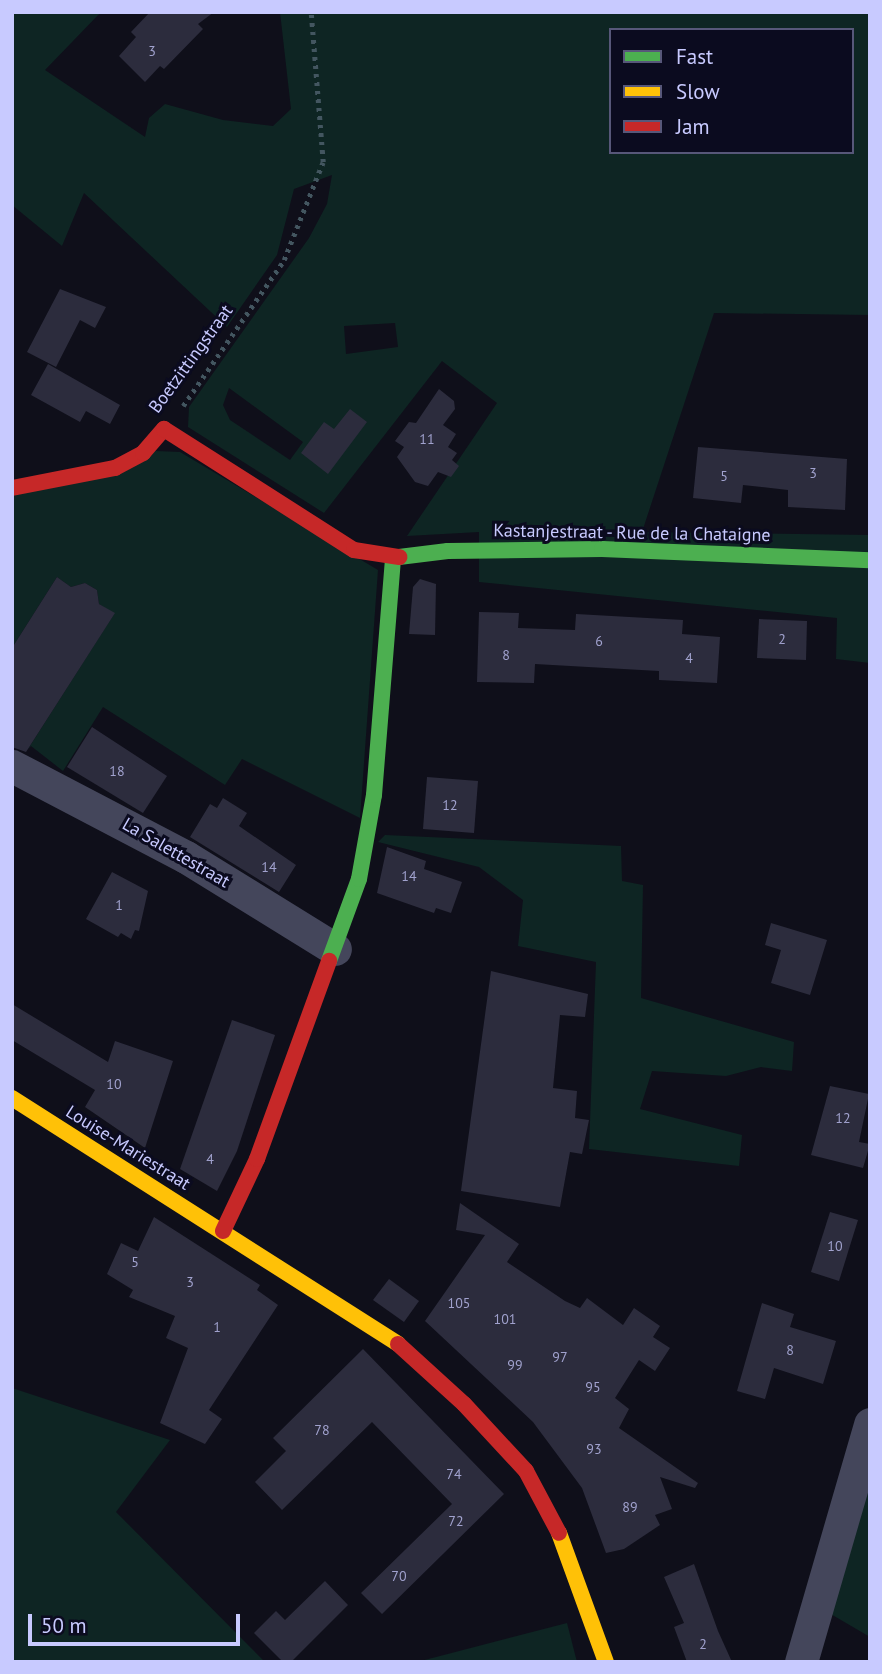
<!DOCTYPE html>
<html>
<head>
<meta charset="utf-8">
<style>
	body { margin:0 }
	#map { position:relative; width:882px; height:1674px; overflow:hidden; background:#0f0f1a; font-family:"PT Sans",sans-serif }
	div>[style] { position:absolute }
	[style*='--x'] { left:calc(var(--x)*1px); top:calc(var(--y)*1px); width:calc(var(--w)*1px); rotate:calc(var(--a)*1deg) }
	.green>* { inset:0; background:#0e2523 }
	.building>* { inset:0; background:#2c2c3d }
	.path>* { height:4.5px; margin-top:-2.25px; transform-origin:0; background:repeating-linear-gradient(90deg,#435660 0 3.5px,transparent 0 8.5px) }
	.street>* { height:33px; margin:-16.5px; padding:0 16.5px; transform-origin:16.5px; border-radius:16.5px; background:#44465b }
	.fast>* { height:16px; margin:-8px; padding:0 8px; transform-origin:8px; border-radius:8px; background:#4caf50 }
	.slow>* { height:16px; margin:-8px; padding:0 8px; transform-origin:8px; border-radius:8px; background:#ffc107 }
	.jam>* { height:16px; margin:-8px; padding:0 8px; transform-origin:8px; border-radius:8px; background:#c62828 }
	span { translate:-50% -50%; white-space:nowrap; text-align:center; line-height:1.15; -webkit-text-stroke:6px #0b0b1f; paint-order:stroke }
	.number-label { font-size:14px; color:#a1a2ce }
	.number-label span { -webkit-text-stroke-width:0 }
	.street-label { font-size:18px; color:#c8caff }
	.frame { position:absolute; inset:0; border:14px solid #c8caff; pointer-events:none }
	.legend { position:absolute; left:609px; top:28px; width:245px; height:126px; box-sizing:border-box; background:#0b0b1f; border:2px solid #575779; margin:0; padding:9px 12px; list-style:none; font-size:21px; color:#c8caff }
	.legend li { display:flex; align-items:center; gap:14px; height:35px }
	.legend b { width:35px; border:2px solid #575779 }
	.scale { position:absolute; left:28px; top:1614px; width:212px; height:32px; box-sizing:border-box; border:4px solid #c8caff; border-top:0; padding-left:9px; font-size:21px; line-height:24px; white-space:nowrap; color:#c8caff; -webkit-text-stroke:5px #0b0b1f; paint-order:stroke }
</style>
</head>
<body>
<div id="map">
	<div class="green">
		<div style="clip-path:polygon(evenodd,12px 12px,101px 12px,45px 70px,145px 137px,149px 118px,165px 104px,223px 120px,273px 126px,291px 109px,280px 12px,870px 12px,870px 315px,714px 313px,642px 532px,870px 535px,870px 663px,836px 659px,837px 618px,479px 582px,479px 532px,407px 536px,497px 403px,442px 361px,324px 513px,188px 427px,189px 407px,309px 238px,327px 204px,332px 175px,294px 189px,277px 255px,227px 327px,84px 193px,62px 246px,12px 205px,12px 12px,611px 30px,852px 30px,852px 152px,611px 152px,611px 30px,12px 12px,395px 323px,398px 347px,346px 354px,344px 326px,395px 323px,12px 12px,229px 388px,303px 442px,290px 460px,230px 420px,223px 405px,229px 388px)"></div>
		<div style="clip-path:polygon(156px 451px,180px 452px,378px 570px,360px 818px,242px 759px,225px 785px,103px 707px,63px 771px,31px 746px,28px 749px,114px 614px,99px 604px,97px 590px,85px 583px,71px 587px,57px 577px,12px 648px,12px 496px)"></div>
		<div style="clip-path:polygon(385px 835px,621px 846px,622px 881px,643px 885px,641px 998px,794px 1042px,792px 1071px,761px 1067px,726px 1076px,652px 1071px,640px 1109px,742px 1135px,739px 1166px,589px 1149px,596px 962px,518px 946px,523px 900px,479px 867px,378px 842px)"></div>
		<div style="clip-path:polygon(12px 1388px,170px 1440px,116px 1512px,265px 1662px,12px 1662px)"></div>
		<div style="clip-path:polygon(870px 1481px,870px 1637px,829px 1613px)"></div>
		<div style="clip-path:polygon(567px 1623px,577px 1662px,417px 1662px)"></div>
	</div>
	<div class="building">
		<div style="clip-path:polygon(150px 12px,214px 12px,198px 24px,203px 29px,164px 69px,160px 66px,145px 82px,119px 56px,136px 37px,131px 32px)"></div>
		<div style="clip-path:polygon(60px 289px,106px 307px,95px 328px,80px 320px,56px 367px,27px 352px)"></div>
		<div style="clip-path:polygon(48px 364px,120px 405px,110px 424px,86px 411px,80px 422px,31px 395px)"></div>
		<div style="clip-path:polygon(439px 389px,454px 401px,455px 409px,443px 425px,456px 434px,448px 447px,457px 453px,452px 460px,459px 466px,451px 477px,438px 472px,428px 486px,415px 482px,397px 457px,404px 447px,395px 441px,409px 422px,416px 423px)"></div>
		<div style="clip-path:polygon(350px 409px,367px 422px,328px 474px,301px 453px,324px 422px,334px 429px)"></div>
		<div style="clip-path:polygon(698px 447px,847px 459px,845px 510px,788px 507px,788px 490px,743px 485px,741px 503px,693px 498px)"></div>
		<div style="clip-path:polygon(57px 577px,71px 587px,85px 583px,97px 590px,99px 604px,115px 613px,26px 752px,12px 747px,12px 648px)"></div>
		<div style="clip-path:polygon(420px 579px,436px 584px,435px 635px,409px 634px,413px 587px)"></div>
		<div style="clip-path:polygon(479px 612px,519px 613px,518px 628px,575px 630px,576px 614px,683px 620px,682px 634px,720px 637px,717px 683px,659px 680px,659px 671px,535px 664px,534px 683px,477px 682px)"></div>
		<div style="clip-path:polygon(759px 619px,807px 621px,806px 660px,757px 658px)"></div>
		<div style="clip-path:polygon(92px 727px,167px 776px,143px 813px,67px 767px)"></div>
		<div style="clip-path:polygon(427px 777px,478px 781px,474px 833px,423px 829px)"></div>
		<div style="clip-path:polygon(223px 798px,247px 813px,239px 826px,296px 865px,279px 892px,190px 837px,210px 804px,217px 808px)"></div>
		<div style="clip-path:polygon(387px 847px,426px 861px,424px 869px,462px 882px,451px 913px,436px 908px,434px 913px,377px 893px)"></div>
		<div style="clip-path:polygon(112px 872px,148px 891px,139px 931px,135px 930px,131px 939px,121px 933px,118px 937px,86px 919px)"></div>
		<div style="clip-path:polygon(771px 923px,827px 940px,810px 995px,771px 983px,781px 950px,765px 945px)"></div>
		<div style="clip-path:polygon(491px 971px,588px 994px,585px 1017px,560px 1015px,553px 1088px,577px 1091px,575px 1118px,589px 1120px,582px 1154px,570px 1152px,560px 1207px,461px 1191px)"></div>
		<div style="clip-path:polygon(12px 1004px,108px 1062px,115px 1041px,173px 1061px,145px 1148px,85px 1107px,95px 1090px,12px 1040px)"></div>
		<div style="clip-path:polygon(232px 1020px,275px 1035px,237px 1151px,217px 1191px,180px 1169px)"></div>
		<div style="clip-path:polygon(830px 1086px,869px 1094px,859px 1142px,870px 1144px,863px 1168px,811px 1155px)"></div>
		<div style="clip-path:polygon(460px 1203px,519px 1244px,507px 1262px,565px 1301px,580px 1308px,587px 1298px,623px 1325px,634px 1308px,660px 1326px,653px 1337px,670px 1348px,655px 1371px,639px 1360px,615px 1398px,629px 1409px,619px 1428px,698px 1483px,695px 1488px,660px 1477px,672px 1509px,655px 1515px,660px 1525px,624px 1549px,606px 1553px,582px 1488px,533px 1422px,425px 1321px,485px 1235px,456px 1230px)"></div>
		<div style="clip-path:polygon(830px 1212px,858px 1220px,839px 1281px,811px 1272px)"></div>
		<div style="clip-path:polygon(154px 1217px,260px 1285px,257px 1290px,278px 1305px,209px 1410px,222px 1419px,205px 1444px,160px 1423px,188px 1348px,166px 1338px,175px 1316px,129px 1297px,133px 1290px,107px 1274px,121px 1243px,138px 1251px)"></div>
		<div style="clip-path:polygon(389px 1279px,419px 1301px,404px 1322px,373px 1300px)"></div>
		<div style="clip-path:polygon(762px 1303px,794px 1314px,790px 1327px,836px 1341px,823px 1384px,774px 1368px,765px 1399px,737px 1391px)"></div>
		<div style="clip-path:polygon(363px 1349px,504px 1494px,382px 1614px,361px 1593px,452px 1504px,372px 1422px,282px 1510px,255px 1482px,286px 1451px,273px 1438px)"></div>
		<div style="clip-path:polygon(694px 1564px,718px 1631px,732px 1662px,687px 1662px,674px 1627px,684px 1623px,664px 1577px)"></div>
		<div style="clip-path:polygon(325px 1581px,348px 1605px,291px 1662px,283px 1662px,254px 1633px,276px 1611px,285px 1620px)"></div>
	</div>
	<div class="path">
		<div style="--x:183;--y:406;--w:178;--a:-55.3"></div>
		<div style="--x:284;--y:260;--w:105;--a:-68.3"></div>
		<div style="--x:323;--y:162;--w:150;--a:-94.6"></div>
	</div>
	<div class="street">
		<div style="--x:12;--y:766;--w:196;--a:27.6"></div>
		<div style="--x:186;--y:857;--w:175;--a:31.7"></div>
		<div style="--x:801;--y:1662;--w:248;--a:-73.8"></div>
	</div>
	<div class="fast">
		<div style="--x:399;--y:557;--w:49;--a:-7"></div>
		<div style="--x:448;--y:551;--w:154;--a:-0.7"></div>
		<div style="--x:602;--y:549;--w:268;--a:2.4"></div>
		<div style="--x:329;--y:961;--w:87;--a:-69.9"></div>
		<div style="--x:359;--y:879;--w:85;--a:-79.9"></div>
		<div style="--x:374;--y:795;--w:238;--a:-85.4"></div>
	</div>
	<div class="slow">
		<div style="--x:12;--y:1098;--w:458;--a:32.5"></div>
		<div style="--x:559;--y:1533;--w:137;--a:70"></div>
	</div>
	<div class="jam">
		<div style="--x:12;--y:488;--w:105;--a:-11"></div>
		<div style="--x:115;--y:468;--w:32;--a:-28"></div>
		<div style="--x:143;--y:453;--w:32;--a:-49"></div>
		<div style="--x:164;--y:429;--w:225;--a:32.5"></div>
		<div style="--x:354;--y:550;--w:46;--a:8.8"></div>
		<div style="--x:223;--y:1231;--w:80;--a:-64.7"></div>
		<div style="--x:257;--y:1159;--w:211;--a:-70"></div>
		<div style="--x:398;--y:1344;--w:89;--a:42.3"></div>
		<div style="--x:464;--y:1404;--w:91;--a:47.2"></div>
		<div style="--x:526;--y:1471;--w:70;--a:62"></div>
	</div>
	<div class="number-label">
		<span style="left:152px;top:51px">3</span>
		<span style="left:427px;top:439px">11</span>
		<span style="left:813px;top:473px">3</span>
		<span style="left:724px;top:476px">5</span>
		<span style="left:782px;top:639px">2</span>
		<span style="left:599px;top:641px">6</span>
		<span style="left:506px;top:655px">8</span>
		<span style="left:689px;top:658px">4</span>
		<span style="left:117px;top:771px">18</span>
		<span style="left:450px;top:805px">12</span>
		<span style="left:269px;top:867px">14</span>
		<span style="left:409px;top:876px">14</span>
		<span style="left:119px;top:905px">1</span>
		<span style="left:114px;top:1084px">10</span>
		<span style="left:843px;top:1118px">12</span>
		<span style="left:210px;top:1159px">4</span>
		<span style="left:835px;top:1246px">10</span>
		<span style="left:135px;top:1262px">5</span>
		<span style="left:190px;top:1282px">3</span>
		<span style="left:459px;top:1303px">105</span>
		<span style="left:505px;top:1319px">101</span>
		<span style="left:217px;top:1327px">1</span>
		<span style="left:790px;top:1350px">8</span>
		<span style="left:560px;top:1357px">97</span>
		<span style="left:515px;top:1365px">99</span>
		<span style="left:593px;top:1387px">95</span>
		<span style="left:322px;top:1430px">78</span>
		<span style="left:594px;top:1449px">93</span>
		<span style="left:454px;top:1474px">74</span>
		<span style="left:630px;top:1507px">89</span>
		<span style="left:456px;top:1521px">72</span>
		<span style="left:399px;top:1576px">70</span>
		<span style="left:703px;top:1644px">2</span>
	</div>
	<div class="street-label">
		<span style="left:191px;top:359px;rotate:-54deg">Boetzittingstraat</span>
		<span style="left:632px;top:533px;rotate:1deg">Kastanjestraat - Rue de la Chataigne</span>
		<span style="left:176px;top:853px;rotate:30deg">La Salettestraat</span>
		<span style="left:128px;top:1148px;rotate:32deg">Louise-Mariestraat</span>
	</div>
	<div class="frame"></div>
	<ul class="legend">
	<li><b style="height:9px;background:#4caf50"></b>Fast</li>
	<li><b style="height:9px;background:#ffc107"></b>Slow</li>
	<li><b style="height:9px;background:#c62828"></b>Jam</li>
	</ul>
	<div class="scale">50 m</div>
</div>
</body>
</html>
